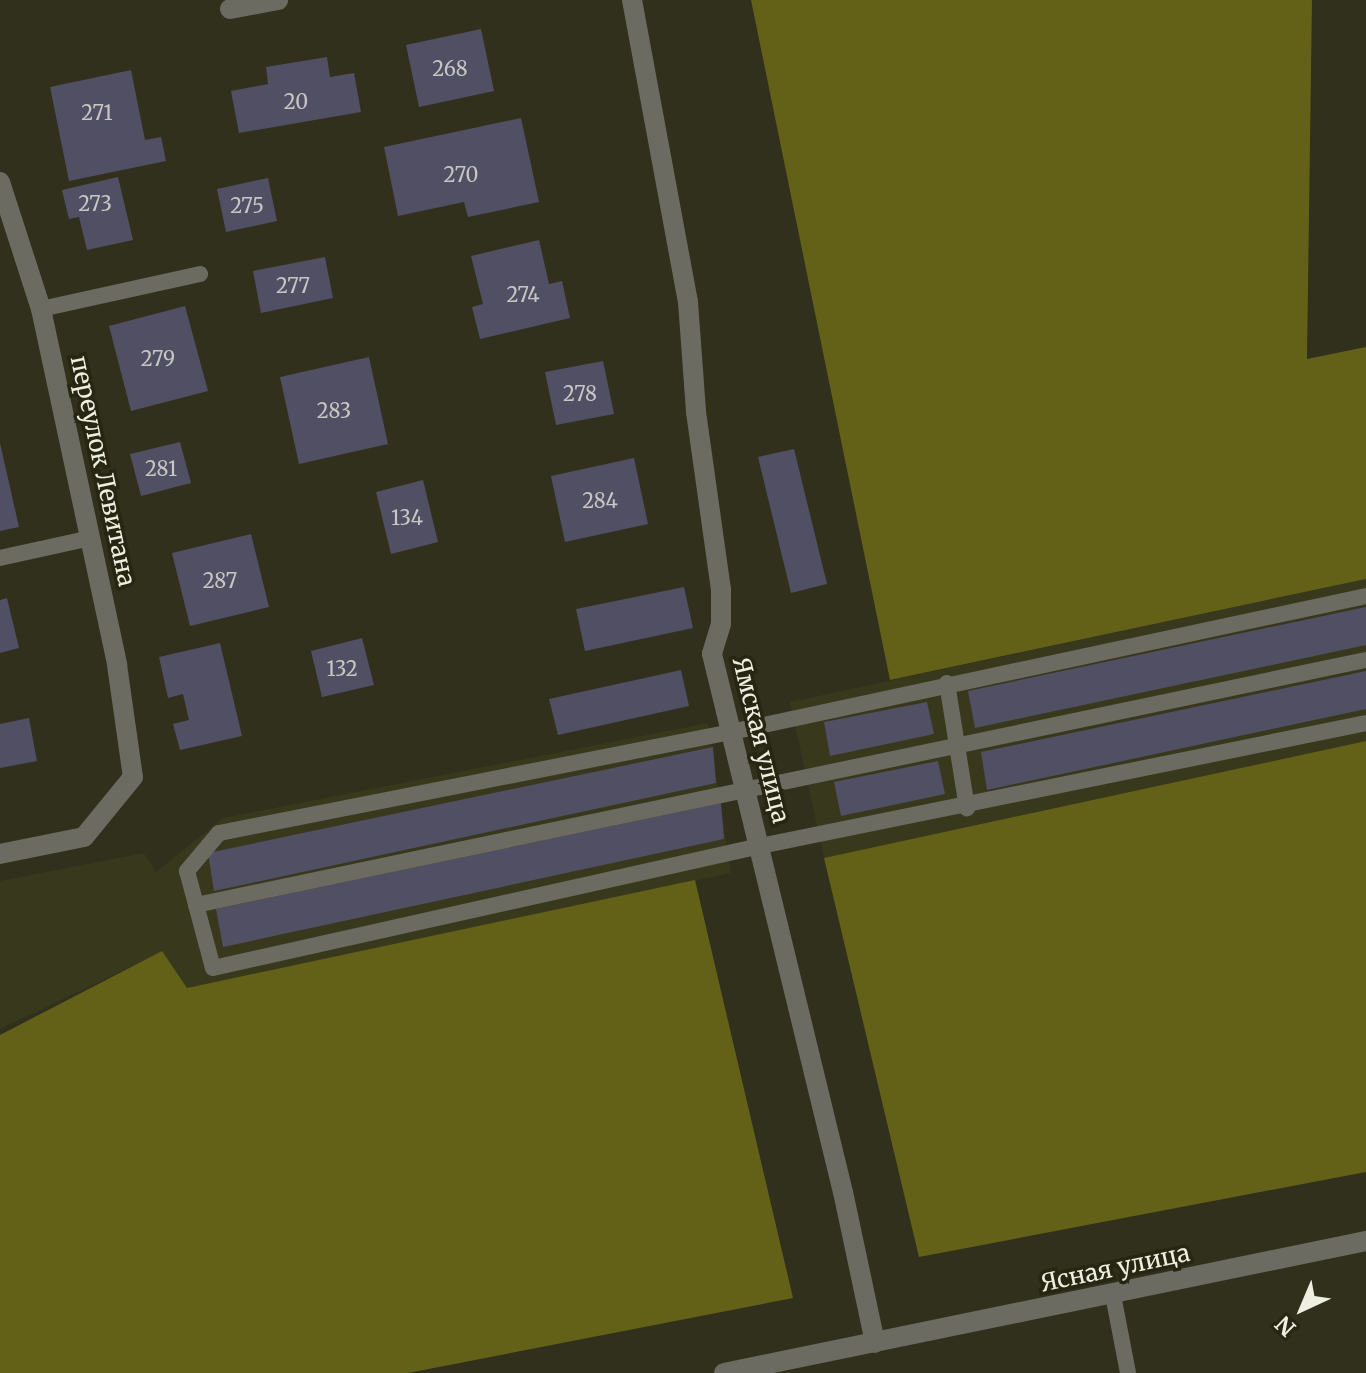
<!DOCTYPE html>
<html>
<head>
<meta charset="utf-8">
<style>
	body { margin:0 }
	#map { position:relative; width:1366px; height:1373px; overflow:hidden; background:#30301c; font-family:Merriweather,serif }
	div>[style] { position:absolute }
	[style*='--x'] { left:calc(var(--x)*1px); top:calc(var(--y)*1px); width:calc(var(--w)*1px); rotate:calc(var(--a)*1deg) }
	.built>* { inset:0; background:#38381c }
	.forest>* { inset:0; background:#636117 }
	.building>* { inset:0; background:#514f64 }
	.service>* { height:16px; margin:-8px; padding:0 8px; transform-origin:8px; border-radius:8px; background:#6b6b61 }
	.minor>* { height:20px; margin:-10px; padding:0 10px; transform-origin:10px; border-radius:10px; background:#6b6b61 }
	.tertiary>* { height:20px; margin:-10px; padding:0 10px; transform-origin:10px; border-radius:10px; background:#6b6b61 }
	span { translate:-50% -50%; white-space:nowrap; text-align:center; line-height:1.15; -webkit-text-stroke:7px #262612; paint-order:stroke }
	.number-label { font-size:20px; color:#c7c6c2 }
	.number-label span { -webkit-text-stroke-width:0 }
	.street-label { font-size:24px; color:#eeeee1 }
	.north { position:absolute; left:1262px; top:1269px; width:80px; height:80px; -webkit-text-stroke:6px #262612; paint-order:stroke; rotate:224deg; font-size:22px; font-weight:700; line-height:32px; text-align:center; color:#eeeee1 }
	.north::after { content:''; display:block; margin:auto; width:28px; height:36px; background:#eeeee1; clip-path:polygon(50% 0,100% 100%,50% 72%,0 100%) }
</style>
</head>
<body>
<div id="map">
	<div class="built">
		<div style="clip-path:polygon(1366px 579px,1366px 741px,824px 858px,790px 702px)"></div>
		<div style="clip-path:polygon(708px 723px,731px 873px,187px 988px,162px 952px,0 1029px,0 881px,144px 853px,156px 872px,223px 818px)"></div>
	</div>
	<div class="forest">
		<div style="clip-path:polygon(751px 0,1312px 0,1307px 359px,1366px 347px,1366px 579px,890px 680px)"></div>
		<div style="clip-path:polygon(1366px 741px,1366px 1172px,919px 1257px,824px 858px)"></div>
		<div style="clip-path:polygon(695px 880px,793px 1298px,408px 1373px,0 1373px,0 1035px,162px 951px,187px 988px)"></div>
	</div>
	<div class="building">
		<div style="clip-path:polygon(481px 29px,494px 91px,419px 107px,406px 45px)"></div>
		<div style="clip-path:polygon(327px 57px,330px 77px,354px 73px,361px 112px,239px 133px,231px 91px,268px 84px,266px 67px)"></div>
		<div style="clip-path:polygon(131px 70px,145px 140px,161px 137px,166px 161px,69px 181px,50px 87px)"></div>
		<div style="clip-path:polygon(521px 118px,539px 202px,468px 217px,464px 202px,398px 216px,384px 147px)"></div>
		<div style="clip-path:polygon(118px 177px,133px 240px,87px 250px,79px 217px,69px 219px,62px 190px)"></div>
		<div style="clip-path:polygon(268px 178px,277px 221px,226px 232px,217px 189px)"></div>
		<div style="clip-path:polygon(539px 240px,549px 284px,562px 281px,570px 318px,480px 339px,472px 307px,483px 304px,471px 256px)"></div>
		<div style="clip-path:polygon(325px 257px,333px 298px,261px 313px,253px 271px)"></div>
		<div style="clip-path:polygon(185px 306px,208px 391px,131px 411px,109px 326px)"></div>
		<div style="clip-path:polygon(369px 357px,388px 444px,299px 464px,280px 377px)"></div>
		<div style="clip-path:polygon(603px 361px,614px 414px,556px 425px,545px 372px)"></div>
		<div style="clip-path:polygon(180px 442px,191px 483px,141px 496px,130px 454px)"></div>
		<div style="clip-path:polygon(0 443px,19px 527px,0 531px)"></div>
		<div style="clip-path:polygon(794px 449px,827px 584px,791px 593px,758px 457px)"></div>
		<div style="clip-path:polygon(634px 458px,648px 524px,565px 542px,551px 476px)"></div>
		<div style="clip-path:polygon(423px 480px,438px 542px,391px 554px,376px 492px)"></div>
		<div style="clip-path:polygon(251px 534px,269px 607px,190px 626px,172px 553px)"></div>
		<div style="clip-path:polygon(684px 587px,693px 628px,585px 651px,576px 609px)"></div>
		<div style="clip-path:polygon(7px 598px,19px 648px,0 653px,0 600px)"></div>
		<div style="clip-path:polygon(1366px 607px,1366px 645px,975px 728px,968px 691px)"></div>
		<div style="clip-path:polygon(362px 638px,374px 685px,322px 697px,311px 651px)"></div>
		<div style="clip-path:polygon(220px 643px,242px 736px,180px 750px,173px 724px,189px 720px,183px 694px,168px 698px,159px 657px)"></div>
		<div style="clip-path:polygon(681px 670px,689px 706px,558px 735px,549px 699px)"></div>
		<div style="clip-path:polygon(1366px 671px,1366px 709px,987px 790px,981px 752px)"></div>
		<div style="clip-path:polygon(927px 702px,934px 734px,830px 756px,824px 722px)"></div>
		<div style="clip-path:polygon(29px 718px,37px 761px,0 768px,0 724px)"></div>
		<div style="clip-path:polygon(713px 747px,716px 783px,214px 891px,208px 853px)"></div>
		<div style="clip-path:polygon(938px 761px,945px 794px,841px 816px,834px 782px)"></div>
		<div style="clip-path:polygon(721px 803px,724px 839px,223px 947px,216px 909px)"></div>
	</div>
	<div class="service">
		<div style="--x:41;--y:309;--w:163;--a:-12.4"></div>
		<div style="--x:0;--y:558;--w:93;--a:-12.4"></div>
		<div style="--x:1366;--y:596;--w:649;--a:167.91"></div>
		<div style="--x:731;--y:732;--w:522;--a:168.84"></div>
		<div style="--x:219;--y:833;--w:50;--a:130.1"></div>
		<div style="--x:187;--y:871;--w:100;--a:75"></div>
		<div style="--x:213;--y:968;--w:560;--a:-12.57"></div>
		<div style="--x:760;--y:846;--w:618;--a:-11.47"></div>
		<div style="--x:947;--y:683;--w:127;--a:80.9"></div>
		<div style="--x:196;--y:905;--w:1195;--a:-11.83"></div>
		<div style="--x:1113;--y:1295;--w:79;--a:79.1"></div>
	</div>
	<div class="minor">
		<div style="--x:632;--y:0;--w:307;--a:79.5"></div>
		<div style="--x:688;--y:302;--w:110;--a:85.8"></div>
		<div style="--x:696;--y:412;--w:179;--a:82"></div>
		<div style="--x:721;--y:589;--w:35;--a:90"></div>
		<div style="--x:721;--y:624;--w:31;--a:107"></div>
		<div style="--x:712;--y:654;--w:554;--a:76.32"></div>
		<div style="--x:843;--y:1192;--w:154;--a:78"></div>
		<div style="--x:230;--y:9;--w:49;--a:-10.6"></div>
		<div style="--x:0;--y:182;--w:133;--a:72.1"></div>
		<div style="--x:41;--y:309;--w:364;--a:77.9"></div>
		<div style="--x:117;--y:665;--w:113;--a:81.9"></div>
		<div style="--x:133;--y:777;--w:77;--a:129.2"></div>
		<div style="--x:84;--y:837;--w:86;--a:168.6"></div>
	</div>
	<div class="tertiary">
		<div style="--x:724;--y:1373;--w:655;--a:-11.62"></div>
	</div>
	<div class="number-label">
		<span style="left:450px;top:68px">268</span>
		<span style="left:296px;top:101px">20</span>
		<span style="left:97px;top:112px">271</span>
		<span style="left:461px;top:174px">270</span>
		<span style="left:95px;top:203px">273</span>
		<span style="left:247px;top:205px">275</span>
		<span style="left:293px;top:285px">277</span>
		<span style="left:523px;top:294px">274</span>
		<span style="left:158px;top:358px">279</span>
		<span style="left:580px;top:393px">278</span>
		<span style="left:334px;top:410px">283</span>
		<span style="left:161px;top:468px">281</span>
		<span style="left:600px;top:500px">284</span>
		<span style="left:407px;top:517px">134</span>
		<span style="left:220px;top:580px">287</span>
		<span style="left:342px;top:668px">132</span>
	</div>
	<div class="street-label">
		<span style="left:103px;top:471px;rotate:78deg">переулок Левитана</span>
		<span style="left:761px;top:740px;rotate:76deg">Ямская улица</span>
		<span style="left:1115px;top:1268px;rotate:-12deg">Ясная улица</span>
	</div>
	<div class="north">N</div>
</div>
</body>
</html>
